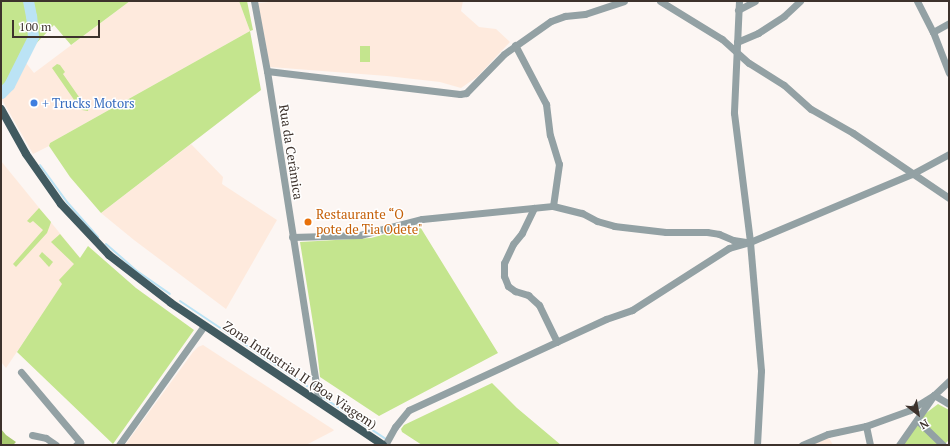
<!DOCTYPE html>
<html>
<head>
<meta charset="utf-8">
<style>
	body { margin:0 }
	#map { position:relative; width:950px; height:446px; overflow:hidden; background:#fcf6f3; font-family:"PT Serif",serif }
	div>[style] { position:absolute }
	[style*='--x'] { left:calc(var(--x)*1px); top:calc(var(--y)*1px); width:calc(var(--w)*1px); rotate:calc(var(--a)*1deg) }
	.built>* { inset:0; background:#feeadd }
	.green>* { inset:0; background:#c4e58e }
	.forest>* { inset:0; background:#a8c970 }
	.stream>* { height:2px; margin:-1px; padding:0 1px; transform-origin:1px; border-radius:1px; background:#bbe3f5 }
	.river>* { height:11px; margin:-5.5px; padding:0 5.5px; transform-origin:5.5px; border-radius:5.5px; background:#bbe3f5 }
	.minor>* { height:7px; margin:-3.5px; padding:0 3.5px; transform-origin:3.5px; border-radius:3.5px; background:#93a1a4 }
	.major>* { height:8px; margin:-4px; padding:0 4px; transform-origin:4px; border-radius:4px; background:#415a60 }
	.dots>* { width:11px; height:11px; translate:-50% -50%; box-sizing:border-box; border:2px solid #fff; border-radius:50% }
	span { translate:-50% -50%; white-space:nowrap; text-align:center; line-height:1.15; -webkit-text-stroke:3px #fff; paint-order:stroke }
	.shop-label { font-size:13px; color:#366cbe }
	.left { translate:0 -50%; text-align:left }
	.street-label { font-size:13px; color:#3d322c }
	.food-label { font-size:13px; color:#c56008 }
	.frame { position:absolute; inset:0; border:2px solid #3d322c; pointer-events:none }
	.north { position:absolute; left:898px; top:394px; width:40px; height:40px; -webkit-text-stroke:3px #fff; paint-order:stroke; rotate:149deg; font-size:11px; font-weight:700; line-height:16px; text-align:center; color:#3d322c }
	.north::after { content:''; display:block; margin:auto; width:14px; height:18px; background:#3d322c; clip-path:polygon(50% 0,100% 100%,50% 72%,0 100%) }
	.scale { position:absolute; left:12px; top:20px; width:88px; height:18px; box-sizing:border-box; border:2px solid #3d322c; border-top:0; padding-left:5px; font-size:12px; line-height:14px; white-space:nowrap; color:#3d322c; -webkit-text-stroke:3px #fff; paint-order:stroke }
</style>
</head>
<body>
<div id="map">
	<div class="built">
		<div style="clip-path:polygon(130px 1px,239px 1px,250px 31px,50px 143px,49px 146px,33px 154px,1px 98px,10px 91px,17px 80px,22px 58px,34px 73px)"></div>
		<div style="clip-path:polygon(279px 1px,463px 1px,461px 11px,479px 27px,496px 29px,510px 42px,477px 77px,461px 88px,440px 82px,387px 76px,270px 67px,258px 3px)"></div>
		<div style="clip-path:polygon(191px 144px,223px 177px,222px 184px,277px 220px,226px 309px,134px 240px,101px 213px)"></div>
		<div style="clip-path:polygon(1px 161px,80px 258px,6px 368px,1px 362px)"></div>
		<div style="clip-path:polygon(203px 345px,334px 430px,333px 431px,306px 445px,125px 445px,193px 352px,198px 347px)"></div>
		<div style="clip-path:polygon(829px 438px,833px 445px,812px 445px)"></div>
	</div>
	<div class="green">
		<div style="clip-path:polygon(1px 1px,130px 1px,71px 45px,54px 25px,22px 58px,17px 80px,10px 91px,1px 98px)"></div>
		<div style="clip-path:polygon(239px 1px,247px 1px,253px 30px,250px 31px,261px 90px,101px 213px,70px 177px,49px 146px,50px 143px,250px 31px)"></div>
		<div style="clip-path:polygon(360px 46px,370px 46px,370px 62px,360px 62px)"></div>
		<div style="clip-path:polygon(57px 64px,60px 65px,65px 72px,63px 74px,86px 107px,89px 106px,88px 111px,82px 110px,79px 107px,52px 68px)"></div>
		<div style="clip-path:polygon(39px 208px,51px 222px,50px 225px,47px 233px,16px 267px,13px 264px,43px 230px,33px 221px,30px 223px,27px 221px)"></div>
		<div style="clip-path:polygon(419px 225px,498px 353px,379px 416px,320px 377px,316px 342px,300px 242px,371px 238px)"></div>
		<div style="clip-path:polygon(60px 234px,80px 258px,88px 246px,136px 288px,194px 330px,113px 444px,17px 352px,62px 284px,59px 280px,74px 264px,51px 242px)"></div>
		<div style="clip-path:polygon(42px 252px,53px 262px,49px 267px,39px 256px)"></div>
		<div style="clip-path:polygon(492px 383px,517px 408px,561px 445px,422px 445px,402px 432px,401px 429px,404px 425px)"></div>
		<div style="clip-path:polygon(938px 404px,949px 410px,949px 440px,944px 445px,901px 445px,917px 420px)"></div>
	</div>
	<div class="forest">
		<div style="clip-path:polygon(1px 429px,6px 435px,16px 442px,13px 445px,1px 445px)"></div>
	</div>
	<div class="stream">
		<div style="--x:40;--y:165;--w:46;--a:53.9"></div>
		<div style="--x:67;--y:202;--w:47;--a:48.5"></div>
		<div style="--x:106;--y:244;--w:41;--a:41.1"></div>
		<div style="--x:137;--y:271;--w:40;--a:34.9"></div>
		<div style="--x:180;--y:301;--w:153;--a:33.8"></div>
		<div style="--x:321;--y:396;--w:78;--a:33.5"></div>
	</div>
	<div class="river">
		<div style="--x:1;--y:93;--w:11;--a:-45"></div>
		<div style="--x:9;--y:85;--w:54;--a:-63.4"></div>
		<div style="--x:33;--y:37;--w:21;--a:-95"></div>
		<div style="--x:31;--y:16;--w:15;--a:-101"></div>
	</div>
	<div class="minor">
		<div style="--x:254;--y:1;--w:71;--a:79.5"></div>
		<div style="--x:267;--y:71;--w:335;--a:81.1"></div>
		<div style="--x:660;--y:1;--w:73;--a:31.5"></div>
		<div style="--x:722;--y:39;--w:36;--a:42"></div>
		<div style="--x:749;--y:63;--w:41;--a:32.2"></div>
		<div style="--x:784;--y:85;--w:36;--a:42"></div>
		<div style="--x:811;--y:109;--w:48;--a:29.7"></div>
		<div style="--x:853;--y:133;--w:116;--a:34.1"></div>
		<div style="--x:739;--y:1;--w:112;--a:92.6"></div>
		<div style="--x:734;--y:113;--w:130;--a:82.9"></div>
		<div style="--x:750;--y:242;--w:129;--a:85.1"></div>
		<div style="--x:761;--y:371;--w:74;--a:93.1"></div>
		<div style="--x:917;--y:1;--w:35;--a:63"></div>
		<div style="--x:933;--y:32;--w:44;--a:68.7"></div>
		<div style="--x:738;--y:10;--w:19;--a:-28"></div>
		<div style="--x:933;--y:32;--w:18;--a:-29"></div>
		<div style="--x:737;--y:42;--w:23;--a:-23"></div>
		<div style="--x:758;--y:33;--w:31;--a:-33"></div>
		<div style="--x:784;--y:16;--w:22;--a:-43"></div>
		<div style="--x:515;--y:45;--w:67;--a:62.3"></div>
		<div style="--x:546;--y:104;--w:31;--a:83"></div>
		<div style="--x:550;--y:135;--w:30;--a:73"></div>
		<div style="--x:559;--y:164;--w:42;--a:98.1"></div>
		<div style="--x:267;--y:71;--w:194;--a:6.8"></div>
		<div style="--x:460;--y:94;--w:6;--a:-9"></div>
		<div style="--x:466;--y:93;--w:54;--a:-45.7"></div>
		<div style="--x:504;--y:54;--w:57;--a:-35.1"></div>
		<div style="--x:551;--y:21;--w:15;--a:-20"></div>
		<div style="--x:565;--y:16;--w:20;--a:-6"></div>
		<div style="--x:585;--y:14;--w:41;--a:-18.4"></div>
		<div style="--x:534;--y:208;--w:28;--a:116"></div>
		<div style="--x:522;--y:233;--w:14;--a:129"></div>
		<div style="--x:513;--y:244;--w:21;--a:115"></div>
		<div style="--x:504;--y:263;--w:13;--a:90"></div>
		<div style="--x:504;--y:276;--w:11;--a:68"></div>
		<div style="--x:508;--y:286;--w:9;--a:36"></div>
		<div style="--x:515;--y:291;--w:14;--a:17"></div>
		<div style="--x:528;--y:295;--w:15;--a:42"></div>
		<div style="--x:539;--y:305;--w:41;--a:64.1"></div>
		<div style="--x:292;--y:237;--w:68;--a:-1.7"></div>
		<div style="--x:360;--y:235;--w:64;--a:-14.5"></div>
		<div style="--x:422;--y:219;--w:132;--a:-5.7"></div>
		<div style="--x:553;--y:206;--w:30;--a:14"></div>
		<div style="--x:582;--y:213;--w:17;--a:28"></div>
		<div style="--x:597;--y:221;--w:18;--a:16"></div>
		<div style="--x:614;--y:226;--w:52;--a:6.6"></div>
		<div style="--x:666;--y:232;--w:41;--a:0"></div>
		<div style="--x:707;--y:232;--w:12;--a:9"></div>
		<div style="--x:719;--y:234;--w:15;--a:23"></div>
		<div style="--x:733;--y:240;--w:13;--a:9"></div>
		<div style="--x:21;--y:372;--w:92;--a:49.9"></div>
		<div style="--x:80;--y:442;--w:5;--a:143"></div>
		<div style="--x:917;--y:420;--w:36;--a:44"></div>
		<div style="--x:866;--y:426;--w:19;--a:78"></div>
		<div style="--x:32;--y:435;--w:14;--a:12"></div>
		<div style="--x:46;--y:438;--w:12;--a:35"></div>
		<div style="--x:119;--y:445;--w:146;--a:-54.5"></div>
		<div style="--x:385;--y:445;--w:21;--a:-61"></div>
		<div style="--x:395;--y:427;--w:22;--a:-51"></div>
		<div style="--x:409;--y:410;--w:217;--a:-24.8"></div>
		<div style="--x:606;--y:319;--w:28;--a:-19"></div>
		<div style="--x:632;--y:310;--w:115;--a:-32.6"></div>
		<div style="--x:729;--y:248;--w:22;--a:-16"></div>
		<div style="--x:750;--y:242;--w:176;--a:-22.8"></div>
		<div style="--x:912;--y:174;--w:42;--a:-28.4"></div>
		<div style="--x:802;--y:445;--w:28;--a:-23"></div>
		<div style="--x:828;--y:434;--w:39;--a:-12"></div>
		<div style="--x:866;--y:426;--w:47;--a:-20"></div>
		<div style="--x:910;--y:410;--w:28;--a:-32"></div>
		<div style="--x:934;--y:395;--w:21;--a:-43"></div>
		<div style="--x:899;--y:445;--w:61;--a:-55"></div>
		<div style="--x:934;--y:395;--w:17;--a:31"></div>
	</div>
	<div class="major">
		<div style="--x:1;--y:109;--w:51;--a:60.9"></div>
		<div style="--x:26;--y:154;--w:61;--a:55"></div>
		<div style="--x:61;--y:204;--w:70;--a:46.7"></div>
		<div style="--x:109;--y:255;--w:78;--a:37.7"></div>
		<div style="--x:171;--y:303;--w:255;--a:33.8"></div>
	</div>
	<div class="dots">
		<div style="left:34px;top:103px;background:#3f7fe0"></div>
		<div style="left:308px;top:222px;background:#e8710a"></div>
	</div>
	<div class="shop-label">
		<span class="left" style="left:42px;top:103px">+ Trucks Motors</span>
	</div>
	<div class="street-label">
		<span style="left:291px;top:152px;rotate:81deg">Rua da Cerâmica</span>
		<span style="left:300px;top:375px;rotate:34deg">Zona Industrial II (Boa Viagem)</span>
	</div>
	<div class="food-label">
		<span class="left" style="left:316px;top:222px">Restaurante “O<br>pote de Tia Odete"</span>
	</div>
	<div class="frame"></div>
	<div class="north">N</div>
	<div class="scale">100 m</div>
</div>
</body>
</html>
